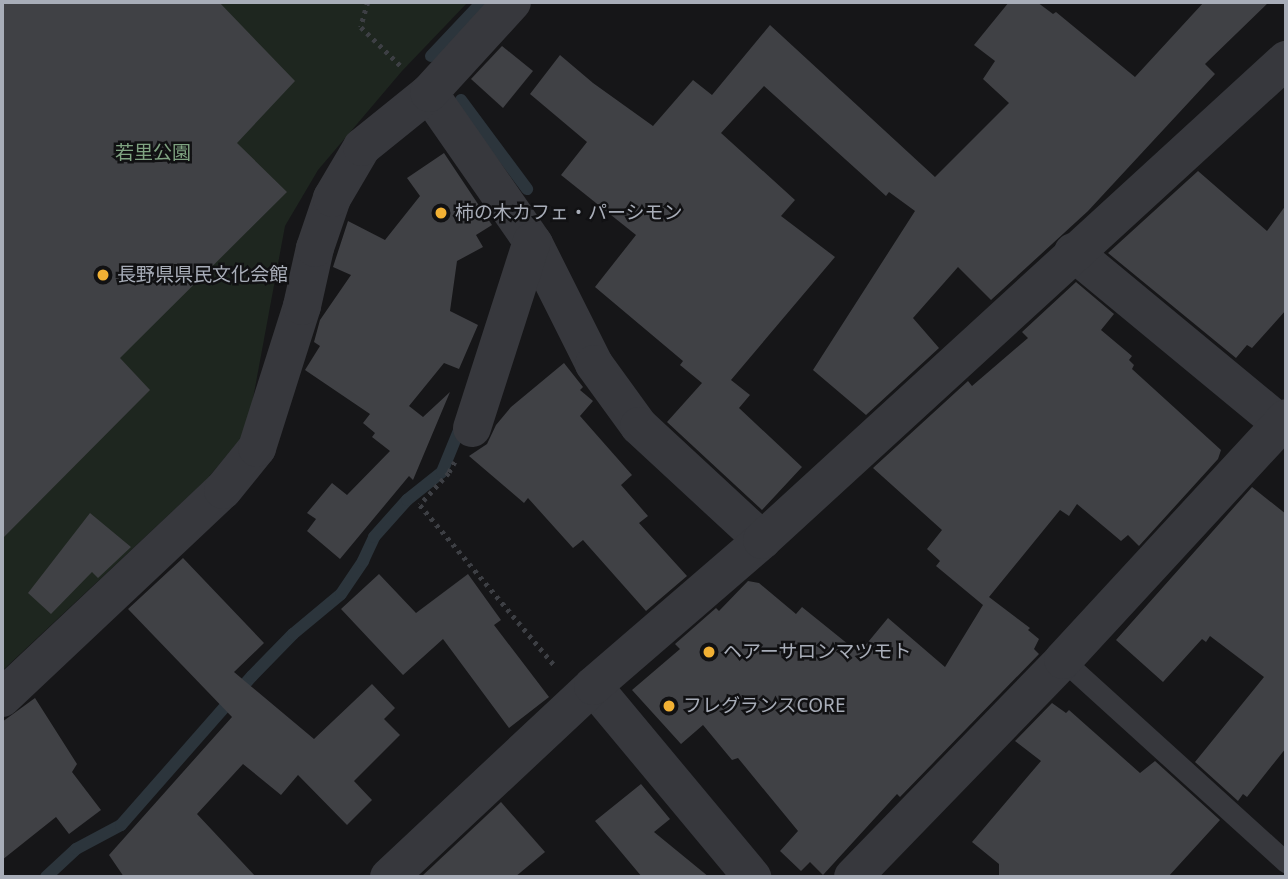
<!DOCTYPE html>
<html>
<head>
<meta charset="utf-8">
<style>
	body { margin:0 }
	#map { position:relative; width:1288px; height:879px; overflow:hidden; background:#161618; font-family:"Noto Sans","Noto Sans JP",sans-serif }
	div>[style] { position:absolute }
	[style*='--x'] { left:calc(var(--x)*1px); top:calc(var(--y)*1px); width:calc(var(--w)*1px); rotate:calc(var(--a)*1deg) }
	.green>* { inset:0; background:#1e261f }
	.stream>* { height:12px; margin:-6px; padding:0 6px; transform-origin:6px; border-radius:6px; background:#2c353c }
	.building>* { inset:0; background:#404145 }
	.path>* { height:4.5px; margin-top:-2.25px; transform-origin:0; background:repeating-linear-gradient(90deg,#3d3f44 0 3.5px,transparent 0 8.5px) }
	.lane>* { height:21px; margin:-10.5px; padding:0 10.5px; transform-origin:10.5px; border-radius:10.5px; background:#37383d }
	.street>* { height:38px; margin:-19px; padding:0 19px; transform-origin:19px; border-radius:19px; background:#37383d }
	.dots>* { width:19px; height:19px; translate:-50% -50%; box-sizing:border-box; border:4px solid #111113; border-radius:50% }
	span { translate:-50% -50%; white-space:nowrap; text-align:center; line-height:1.15; -webkit-text-stroke:5px #111113; paint-order:stroke }
	.park-label { font-size:19px; color:#7fa381 }
	.poi-label { font-size:19px; color:#a8adb8 }
	.left { translate:0 -50%; text-align:left }
	.frame { position:absolute; inset:0; border:4px solid #a8adb8; pointer-events:none }
</style>
</head>
<body>
<div id="map">
	<div class="green">
		<div style="clip-path:polygon(2px 2px,468px 2px,402px 71px,318px 170px,285px 226px,247px 431px,208px 478px,2px 671px)"></div>
	</div>
	<div class="stream">
		<div style="--x:431;--y:56;--w:74;--a:-46.6"></div>
		<div style="--x:461;--y:100;--w:111;--a:53.4"></div>
		<div style="--x:46;--y:877;--w:41;--a:-43"></div>
		<div style="--x:76;--y:849;--w:51;--a:-28.1"></div>
		<div style="--x:121;--y:825;--w:198;--a:-48.7"></div>
		<div style="--x:252;--y:676;--w:59;--a:-45.7"></div>
		<div style="--x:293;--y:634;--w:62;--a:-39.8"></div>
		<div style="--x:341;--y:594;--w:40;--a:-56"></div>
		<div style="--x:363;--y:561;--w:26;--a:-65"></div>
		<div style="--x:374;--y:537;--w:50;--a:-48.3"></div>
		<div style="--x:407;--y:500;--w:45;--a:-38.7"></div>
		<div style="--x:442;--y:472;--w:53;--a:-67.8"></div>
	</div>
	<div class="building">
		<div style="clip-path:polygon(2px 2px,219px 2px,295px 81px,237px 143px,287px 192px,120px 358px,150px 390px,2px 539px)"></div>
		<div style="clip-path:polygon(1009px 2px,1037px 2px,1053px 14px,1056px 12px,1135px 77px,1204px 2px,1269px 2px,1205px 64px,1215px 74px,1088px 211px,991px 300px,958px 267px,913px 318px,939px 348px,866px 415px,813px 370px,915px 211px,889px 192px,886px 196px,764px 86px,721px 133px,795px 200px,781px 216px,835px 257px,731px 380px,750px 395px,739px 408px,802px 467px,762px 510px,667px 422px,702px 383px,680px 365px,683px 361px,595px 287px,636px 235px,561px 175px,587px 142px,530px 94px,560px 55px,593px 83px,653px 126px,693px 80px,712px 95px,770px 25px,935px 177px,1009px 103px,983px 79px,995px 61px,974px 45px)"></div>
		<div style="clip-path:polygon(502px 46px,533px 71px,503px 108px,471px 79px)"></div>
		<div style="clip-path:polygon(444px 153px,492px 225px,476px 235px,483px 247px,457px 261px,450px 311px,478px 325px,459px 369px,444px 363px,409px 406px,423px 417px,450px 392px,413px 480px,409px 476px,340px 559px,307px 531px,316px 519px,307px 513px,332px 483px,347px 495px,390px 451px,372px 437px,375px 433px,363px 423px,370px 414px,305px 370px,320px 346px,314px 342px,320px 320px,351px 275px,333px 267px,348px 221px,385px 240px,420px 196px,407px 178px)"></div>
		<div style="clip-path:polygon(1198px 171px,1267px 231px,1286px 205px,1286px 310px,1252px 348px,1247px 345px,1236px 358px,1108px 253px)"></div>
		<div style="clip-path:polygon(1076px 282px,1114px 314px,1101px 330px,1132px 356px,1129px 360px,1134px 365px,1132px 369px,1221px 450px,1218px 459px,1139px 546px,1128px 535px,1121px 541px,1077px 504px,1069px 516px,1060px 510px,989px 597px,1030px 628px,1028px 630px,1039px 639px,1034px 649px,1039px 654px,900px 797px,897px 794px,823px 875px,810px 862px,801px 871px,780px 851px,798px 831px,738px 758px,732px 760px,703px 725px,681px 744px,632px 690px,680px 649px,675px 644px,716px 608px,719px 611px,748px 581px,759px 583px,796px 614px,802px 607px,859px 653px,888px 618px,945px 667px,983px 605px,936px 566px,940px 561px,927px 549px,942px 530px,873px 468px,968px 381px,972px 386px,1028px 338px,1022px 332px)"></div>
		<div style="clip-path:polygon(564px 363px,583px 387px,580px 390px,593px 401px,580px 416px,632px 475px,621px 485px,648px 516px,639px 523px,687px 576px,646px 611px,583px 540px,573px 548px,528px 498px,524px 503px,469px 456px,487px 444px,496px 425px,511px 407px)"></div>
		<div style="clip-path:polygon(1252px 487px,1286px 514px,1286px 748px,1247px 797px,1243px 794px,1238px 801px,1195px 762px,1264px 677px,1210px 636px,1206px 642px,1202px 639px,1163px 682px,1116px 640px)"></div>
		<div style="clip-path:polygon(90px 513px,131px 547px,98px 578px,92px 572px,51px 614px,28px 593px)"></div>
		<div style="clip-path:polygon(183px 558px,264px 643px,234px 672px,314px 739px,372px 684px,395px 708px,384px 719px,400px 735px,354px 781px,372px 800px,347px 825px,298px 775px,281px 795px,243px 764px,197px 814px,256px 877px,124px 877px,109px 855px,232px 717px,128px 609px)"></div>
		<div style="clip-path:polygon(379px 574px,416px 613px,468px 574px,501px 620px,494px 625px,549px 697px,509px 728px,443px 639px,403px 675px,341px 609px)"></div>
		<div style="clip-path:polygon(35px 698px,77px 764px,72px 772px,101px 810px,69px 834px,56px 817px,2px 860px,2px 722px)"></div>
		<div style="clip-path:polygon(1052px 703px,1066px 713px,1069px 710px,1140px 773px,1155px 761px,1220px 820px,1168px 877px,999px 877px,999px 864px,972px 842px,1041px 761px,1015px 741px)"></div>
		<div style="clip-path:polygon(641px 784px,670px 819px,654px 832px,709px 877px,642px 877px,595px 821px)"></div>
		<div style="clip-path:polygon(501px 802px,545px 852px,515px 877px,421px 877px)"></div>
	</div>
	<div class="path">
		<div style="--x:368;--y:2;--w:26;--a:106"></div>
		<div style="--x:361;--y:27;--w:57;--a:44.3"></div>
		<div style="--x:455;--y:462;--w:13;--a:119"></div>
		<div style="--x:449;--y:473;--w:43;--a:132.2"></div>
		<div style="--x:420;--y:505;--w:212;--a:50"></div>
	</div>
	<div class="lane">
		<div style="--x:1063;--y:660;--w:301;--a:42.2"></div>
	</div>
	<div class="street">
		<div style="--x:429;--y:93;--w:184;--a:55.2"></div>
		<div style="--x:534;--y:244;--w:134;--a:63.4"></div>
		<div style="--x:594;--y:364;--w:77;--a:54"></div>
		<div style="--x:639;--y:426;--w:168;--a:42.8"></div>
		<div style="--x:1073;--y:252;--w:276;--a:39.6"></div>
		<div style="--x:472;--y:428;--w:196;--a:-72.2"></div>
		<div style="--x:593;--y:686;--w:249;--a:50.2"></div>
		<div style="--x:2;--y:698;--w:303;--a:-43.3"></div>
		<div style="--x:223;--y:490;--w:54;--a:-51"></div>
		<div style="--x:257;--y:448;--w:149;--a:-72.4"></div>
		<div style="--x:302;--y:306;--w:59;--a:-77.4"></div>
		<div style="--x:315;--y:248;--w:53;--a:-71.2"></div>
		<div style="--x:332;--y:198;--w:59;--a:-59.5"></div>
		<div style="--x:362;--y:147;--w:86;--a:-38.9"></div>
		<div style="--x:429;--y:93;--w:123;--a:-47.6"></div>
		<div style="--x:389;--y:877;--w:279;--a:-43.1"></div>
		<div style="--x:593;--y:686;--w:223;--a:-40.8"></div>
		<div style="--x:762;--y:540;--w:711;--a:-42.49"></div>
		<div style="--x:853;--y:877;--w:302;--a:-45.9"></div>
		<div style="--x:1063;--y:660;--w:329;--a:-47.3"></div>
	</div>
	<div class="dots">
		<div style="left:441px;top:213px;background:#f2b134"></div>
		<div style="left:103px;top:275px;background:#f2b134"></div>
		<div style="left:709px;top:652px;background:#f2b134"></div>
		<div style="left:669px;top:706px;background:#f2b134"></div>
	</div>
	<div class="park-label">
		<span style="left:153px;top:153px">若里公園</span>
	</div>
	<div class="poi-label">
		<span class="left" style="left:455px;top:213px">柿の木カフェ・パーシモン</span>
		<span class="left" style="left:117px;top:275px">長野県県民文化会館</span>
		<span class="left" style="left:723px;top:652px">ヘアーサロンマツモト</span>
		<span class="left" style="left:683px;top:706px">フレグランスCORE</span>
	</div>
	<div class="frame"></div>
</div>
</body>
</html>
